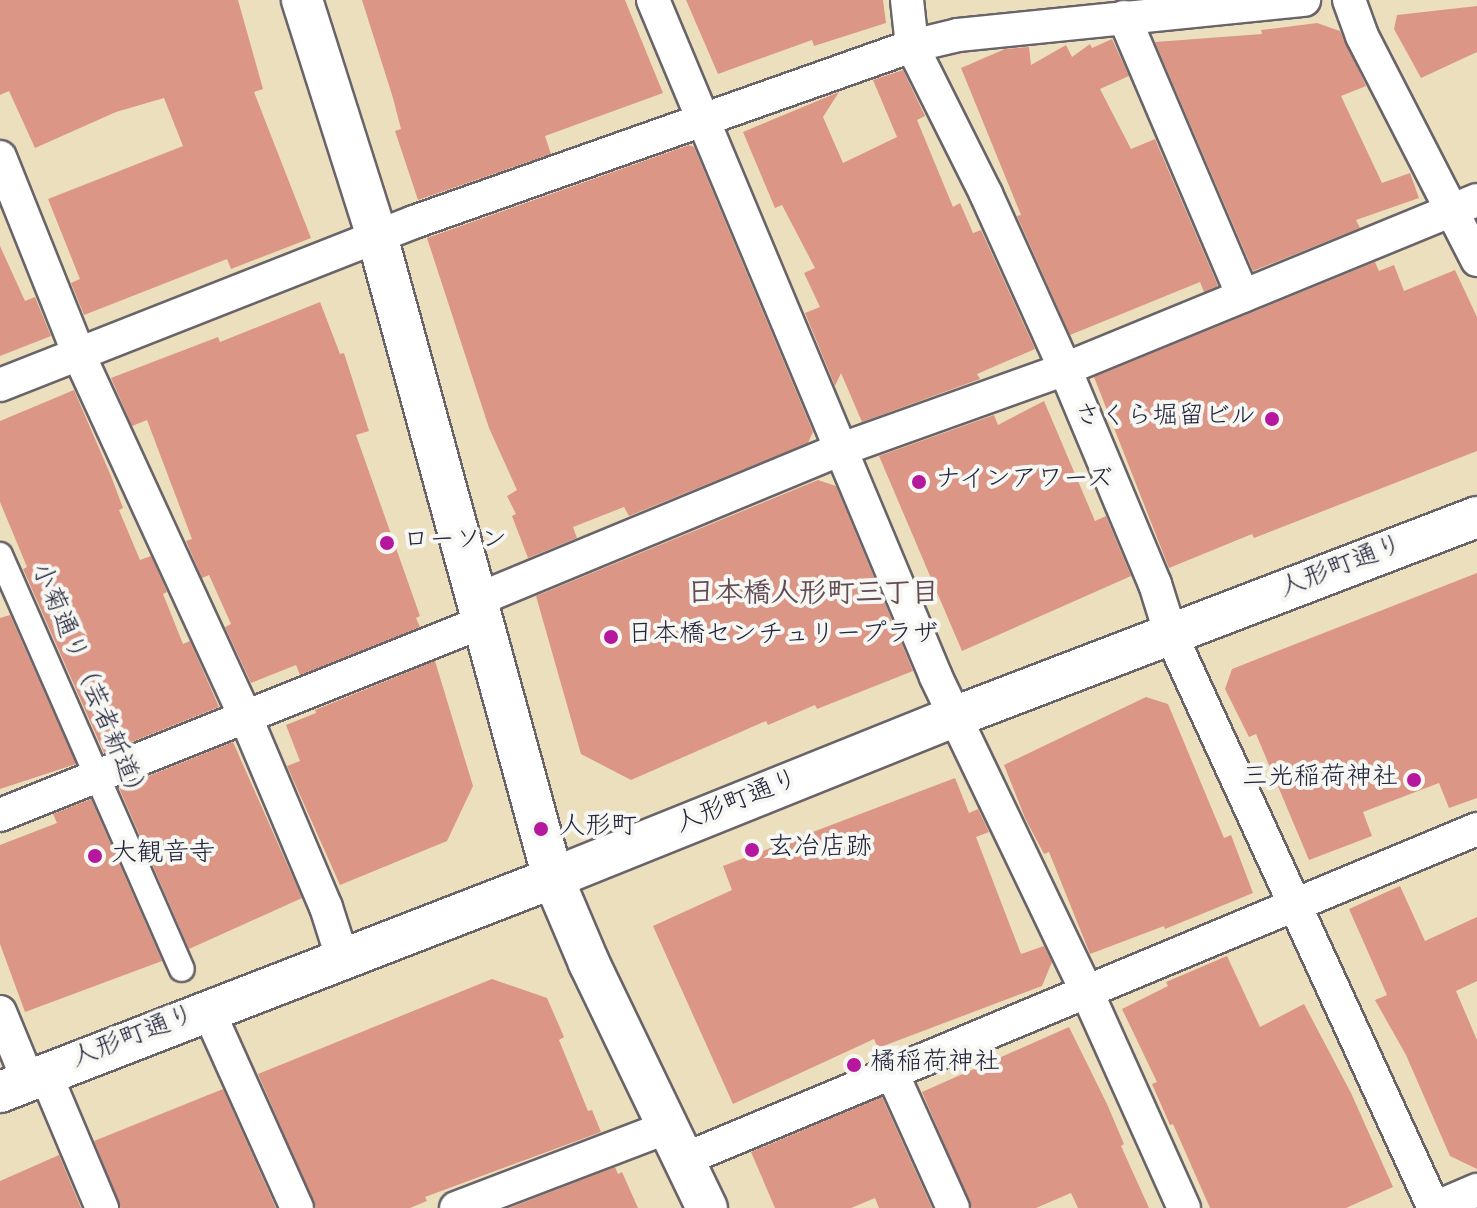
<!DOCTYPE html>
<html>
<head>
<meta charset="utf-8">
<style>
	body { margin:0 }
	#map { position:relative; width:1477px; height:1208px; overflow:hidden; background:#ecdfbe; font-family:"Gochi Hand","Klee One",sans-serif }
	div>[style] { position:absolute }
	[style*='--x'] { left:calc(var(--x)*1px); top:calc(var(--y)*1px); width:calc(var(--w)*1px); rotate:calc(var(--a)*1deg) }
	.building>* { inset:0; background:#dc9686 }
	.roads { filter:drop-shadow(2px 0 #696469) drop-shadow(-2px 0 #696469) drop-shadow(0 2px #696469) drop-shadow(0 -2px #696469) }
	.pedestrian>* { height:24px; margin:-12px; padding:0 12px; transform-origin:12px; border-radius:12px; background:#fff }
	.minor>* { height:32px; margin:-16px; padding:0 16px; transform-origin:16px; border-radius:16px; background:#fff }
	.tertiary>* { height:40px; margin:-20px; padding:0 20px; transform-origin:20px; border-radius:20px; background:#fff }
	.dots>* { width:22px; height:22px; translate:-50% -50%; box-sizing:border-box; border:4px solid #f6f6f2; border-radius:50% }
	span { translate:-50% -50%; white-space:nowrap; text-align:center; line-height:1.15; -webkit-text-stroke:8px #f6f6f2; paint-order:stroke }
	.poi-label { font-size:26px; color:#22223b }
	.right { translate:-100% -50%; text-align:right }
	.left { translate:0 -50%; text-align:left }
	.street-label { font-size:26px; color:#22223b }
	.neighbourhood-label { font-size:28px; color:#634b55; font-weight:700 }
</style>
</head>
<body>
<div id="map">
	<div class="building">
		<div style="clip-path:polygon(0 0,238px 0,263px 89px,254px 92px,311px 238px,231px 269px,227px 259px,84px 315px,71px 283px,80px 279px,48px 199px,183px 146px,164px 98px,116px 112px,35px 148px,9px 91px,0 95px)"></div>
		<div style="clip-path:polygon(362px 0,625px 0,663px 93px,545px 136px,551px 154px,418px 200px,395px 131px,401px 129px,393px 98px)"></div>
		<div style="clip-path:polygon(686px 0,883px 0,886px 23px,814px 46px,812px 40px,718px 74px)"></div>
		<div style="clip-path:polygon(1477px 6px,1477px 52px,1421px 78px,1394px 29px,1397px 15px)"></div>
		<div style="clip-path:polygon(1317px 23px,1340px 31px,1366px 86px,1341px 96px,1382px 183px,1410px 173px,1419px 198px,1356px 220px,1360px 228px,1253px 271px,1155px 42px,1262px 34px,1261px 30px)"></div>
		<div style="clip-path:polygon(1112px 39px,1129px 76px,1100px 89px,1131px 149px,1155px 139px,1218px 286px,1204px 292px,1200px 282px,1070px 335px,1017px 216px,1021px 215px,961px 68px,1005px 49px,1029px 47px,1031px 65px,1066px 45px,1072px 57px,1090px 44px,1092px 48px)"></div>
		<div style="clip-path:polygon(903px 70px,925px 116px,917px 120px,953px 207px,960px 203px,973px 233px,981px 230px,1035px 349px,977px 374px,980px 379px,862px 422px,841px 373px,835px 386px,805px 313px,820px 307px,804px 273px,815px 268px,782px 205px,775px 208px,743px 132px,839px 92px,823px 117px,843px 163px,897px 137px,873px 80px)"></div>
		<div style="clip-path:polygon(689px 145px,694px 147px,813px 432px,808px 443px,629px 516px,624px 507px,573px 527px,577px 538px,528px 558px,512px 516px,516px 514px,507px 496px,517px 490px,489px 428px,427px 238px)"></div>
		<div style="clip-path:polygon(0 246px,25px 301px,35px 297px,51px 336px,0 356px)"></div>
		<div style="clip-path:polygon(1375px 262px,1379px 271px,1394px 265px,1404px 291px,1455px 270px,1477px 317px,1477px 451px,1254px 538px,1252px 534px,1169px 568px,1094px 377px)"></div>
		<div style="clip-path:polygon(320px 302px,340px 354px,344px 353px,369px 431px,356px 435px,420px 616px,416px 618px,420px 627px,300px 675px,296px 665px,251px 683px,225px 627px,231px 624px,209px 575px,202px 578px,186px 541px,192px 539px,147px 420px,132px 426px,111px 378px,218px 337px,220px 342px)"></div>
		<div style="clip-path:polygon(74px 390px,111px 476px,123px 508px,119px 510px,140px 560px,151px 556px,167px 592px,163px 594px,183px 644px,190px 641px,219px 707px,104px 753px,23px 569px,27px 567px,0 502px,0 421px)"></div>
		<div style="clip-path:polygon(1044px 401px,1095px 521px,1106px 516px,1131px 576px,962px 651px,879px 456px,994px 415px,998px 425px)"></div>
		<div style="clip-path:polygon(818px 480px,836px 486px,913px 671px,817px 709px,815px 705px,768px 725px,766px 721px,631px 780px,581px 754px,536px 596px)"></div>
		<div style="clip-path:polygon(1477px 573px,1477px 798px,1449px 808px,1439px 783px,1363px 812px,1372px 836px,1309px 860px,1256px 734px,1249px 737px,1225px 689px,1232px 669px)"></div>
		<div style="clip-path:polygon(10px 615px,76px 764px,0 789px,0 618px)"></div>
		<div style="clip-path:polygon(435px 661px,473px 786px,447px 841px,340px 885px,287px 766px,300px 761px,286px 725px,316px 713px,315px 710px)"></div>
		<div style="clip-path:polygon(1146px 697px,1168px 704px,1224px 838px,1231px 835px,1253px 893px,1165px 929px,1164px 926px,1090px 954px,1049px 852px,1044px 854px,1025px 818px,1004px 765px)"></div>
		<div style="clip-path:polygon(233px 742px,302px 898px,189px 949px,119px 788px)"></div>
		<div style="clip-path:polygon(955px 778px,969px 813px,978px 809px,989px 832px,976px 837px,1021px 954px,1044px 946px,1052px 962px,1042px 986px,878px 1048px,874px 1039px,733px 1104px,653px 926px,732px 890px,723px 866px)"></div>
		<div style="clip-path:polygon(91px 799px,162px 961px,25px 1012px,0 944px,0 845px,57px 823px,53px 814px)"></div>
		<div style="clip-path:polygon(1400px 886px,1425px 941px,1477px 917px,1477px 981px,1456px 991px,1477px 1040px,1477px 1169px,1450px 1156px,1406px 1055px,1375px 1000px,1387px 995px,1349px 909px)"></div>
		<div style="clip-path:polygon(1227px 956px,1260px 1027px,1304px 1004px,1351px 1093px,1393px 1187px,1346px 1208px,1210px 1208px,1173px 1124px,1170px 1125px,1152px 1084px,1157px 1082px,1122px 1009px,1168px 986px,1166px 982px)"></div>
		<div style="clip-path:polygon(492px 979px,547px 998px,564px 1037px,559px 1040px,588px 1111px,592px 1110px,601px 1132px,425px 1197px,427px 1201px,410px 1208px,316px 1208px,258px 1074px)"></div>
		<div style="clip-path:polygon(1069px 1027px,1107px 1104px,1124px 1144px,1121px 1146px,1149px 1208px,1078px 1208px,1071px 1193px,1036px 1208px,972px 1208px,922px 1092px)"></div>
		<div style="clip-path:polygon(223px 1089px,276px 1208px,121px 1208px,94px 1141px)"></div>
		<div style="clip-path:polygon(882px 1097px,932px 1208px,879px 1208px,875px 1198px,851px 1208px,775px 1208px,751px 1152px)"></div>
		<div style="clip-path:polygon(59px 1155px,81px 1208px,0 1208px,0 1181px)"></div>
		<div style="clip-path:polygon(615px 1167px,618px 1174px,622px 1172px,638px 1208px,509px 1208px)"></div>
	</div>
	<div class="roads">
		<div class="pedestrian">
			<div style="--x:0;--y:555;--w:452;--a:66.3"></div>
		</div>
		<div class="minor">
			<div style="--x:653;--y:0;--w:734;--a:67.31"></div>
			<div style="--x:936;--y:677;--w:347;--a:64.4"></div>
			<div style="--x:1086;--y:990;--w:239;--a:65.8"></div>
			<div style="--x:907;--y:0;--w:46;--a:83.8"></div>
			<div style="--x:912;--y:46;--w:165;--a:63.4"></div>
			<div style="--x:986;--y:194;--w:192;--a:65.7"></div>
			<div style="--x:1065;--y:369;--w:233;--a:67.3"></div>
			<div style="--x:1155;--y:584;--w:53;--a:72.6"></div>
			<div style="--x:1171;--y:635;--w:630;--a:65.35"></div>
			<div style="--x:1349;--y:0;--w:38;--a:70"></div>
			<div style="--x:1362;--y:36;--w:252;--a:62.8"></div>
			<div style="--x:1124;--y:17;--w:303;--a:66.9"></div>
			<div style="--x:0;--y:157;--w:213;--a:68.2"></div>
			<div style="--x:79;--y:355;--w:400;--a:65.3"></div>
			<div style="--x:246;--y:718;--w:205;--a:67.1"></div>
			<div style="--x:326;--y:907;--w:52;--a:72.3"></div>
			<div style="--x:0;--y:385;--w:445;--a:-21.5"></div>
			<div style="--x:414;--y:222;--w:528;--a:-19.46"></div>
			<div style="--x:912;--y:46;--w:47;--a:-13.4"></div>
			<div style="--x:958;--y:35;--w:348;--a:-5.8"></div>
			<div style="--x:479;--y:599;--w:393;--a:-22.5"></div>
			<div style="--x:842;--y:449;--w:237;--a:-19.7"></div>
			<div style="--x:1065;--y:369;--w:445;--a:-22.3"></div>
			<div style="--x:0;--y:815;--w:522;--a:-21.8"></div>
			<div style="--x:208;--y:1010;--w:217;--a:65.8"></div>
			<div style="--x:0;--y:1012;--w:74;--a:67.6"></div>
			<div style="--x:45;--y:1073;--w:147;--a:67.1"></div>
			<div style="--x:892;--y:1073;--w:148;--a:65.7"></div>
			<div style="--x:685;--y:1159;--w:858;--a:-22.62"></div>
			<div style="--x:456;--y:1208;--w:227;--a:-20.9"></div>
			<div style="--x:1435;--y:1208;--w:46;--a:-23.2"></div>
		</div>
		<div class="tertiary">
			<div style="--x:302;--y:0;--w:248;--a:72.4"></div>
			<div style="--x:377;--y:236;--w:666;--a:74.67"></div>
			<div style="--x:553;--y:878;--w:92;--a:67"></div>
			<div style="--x:589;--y:963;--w:272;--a:64.3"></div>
			<div style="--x:0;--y:1092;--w:593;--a:-21.16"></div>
			<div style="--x:553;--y:878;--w:435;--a:-21.9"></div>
			<div style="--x:957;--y:716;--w:557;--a:-20.94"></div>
		</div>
	</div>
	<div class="dots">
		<div style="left:1272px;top:419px;background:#b5179e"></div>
		<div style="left:919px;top:482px;background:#b5179e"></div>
		<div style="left:387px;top:543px;background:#b5179e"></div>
		<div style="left:611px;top:637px;background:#b5179e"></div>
		<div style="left:1414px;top:780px;background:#b5179e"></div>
		<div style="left:541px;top:829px;background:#b5179e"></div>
		<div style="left:752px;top:850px;background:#b5179e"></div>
		<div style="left:95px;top:856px;background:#b5179e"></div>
		<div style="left:854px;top:1065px;background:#b5179e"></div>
	</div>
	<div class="poi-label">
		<span class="right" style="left:1256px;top:419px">さくら堀留ビル</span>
		<span class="left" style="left:935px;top:482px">ナインアワーズ</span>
		<span class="left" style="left:403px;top:543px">ローソン</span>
		<span class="left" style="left:627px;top:637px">日本橋センチュリープラザ</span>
		<span class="right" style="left:1398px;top:780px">三光稲荷神社</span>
		<span class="left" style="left:559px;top:829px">人形町</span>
		<span class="left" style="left:768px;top:850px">玄冶店跡</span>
		<span class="left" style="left:111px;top:856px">大観音寺</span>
		<span class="left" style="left:870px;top:1065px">橘稲荷神社</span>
	</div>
	<div class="street-label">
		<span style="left:1342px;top:569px;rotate:-21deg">人形町通り</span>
		<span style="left:87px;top:685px;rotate:67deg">小菊通り（芸者新道）</span>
		<span style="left:738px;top:804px;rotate:-22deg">人形町通り</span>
		<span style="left:134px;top:1039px;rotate:-21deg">人形町通り</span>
	</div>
	<div class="neighbourhood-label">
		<span style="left:813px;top:596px">日本橋人形町三丁目</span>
	</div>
</div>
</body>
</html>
